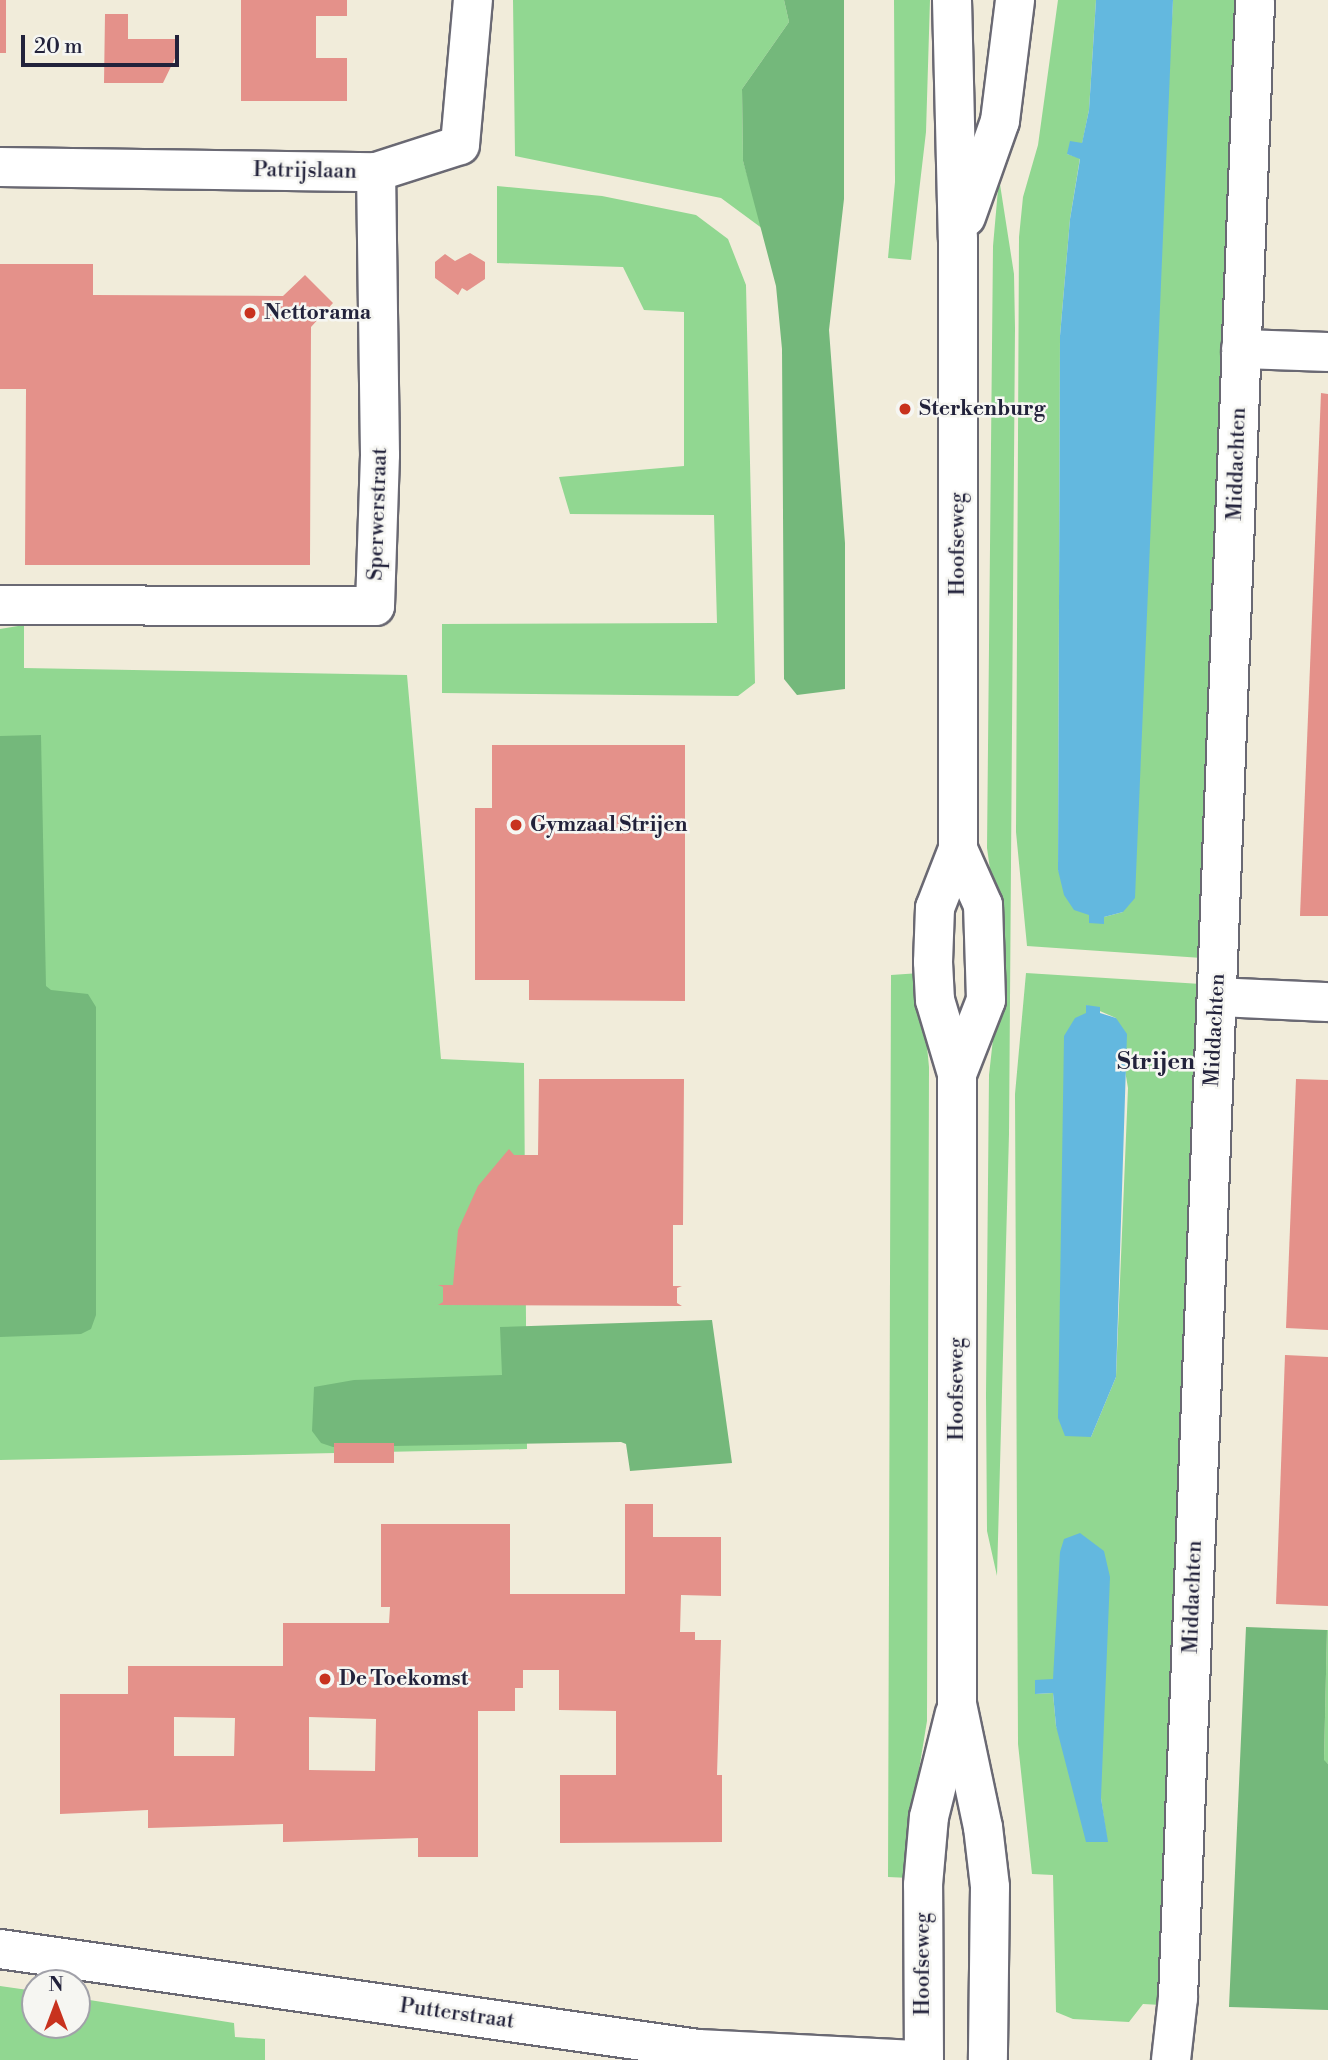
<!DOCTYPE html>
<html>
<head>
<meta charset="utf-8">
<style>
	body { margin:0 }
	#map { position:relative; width:1328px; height:2060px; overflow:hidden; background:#f1ecda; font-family:"Libre Bodoni",serif }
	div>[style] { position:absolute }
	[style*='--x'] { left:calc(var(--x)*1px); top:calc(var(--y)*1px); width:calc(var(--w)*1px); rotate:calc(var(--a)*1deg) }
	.green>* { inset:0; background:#91d791 }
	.forest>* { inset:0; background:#74b87b }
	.water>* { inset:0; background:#63b8df }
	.building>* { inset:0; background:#e4918a }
	.roads { filter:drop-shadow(2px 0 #6a6973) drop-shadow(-2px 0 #6a6973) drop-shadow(0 2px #6a6973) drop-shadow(0 -2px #6a6973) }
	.minor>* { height:38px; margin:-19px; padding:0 19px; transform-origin:19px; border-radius:19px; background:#fff }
	.tertiary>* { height:38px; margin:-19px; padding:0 19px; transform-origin:19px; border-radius:19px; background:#fff }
	.dots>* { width:19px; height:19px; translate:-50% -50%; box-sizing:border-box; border:4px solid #f6f6f2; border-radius:50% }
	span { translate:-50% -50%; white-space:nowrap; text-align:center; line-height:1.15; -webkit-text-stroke:5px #f6f6f2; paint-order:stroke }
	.street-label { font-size:21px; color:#22223b }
	.poi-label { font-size:21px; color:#22223b; font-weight:700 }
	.left { translate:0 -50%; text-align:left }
	.quarter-label { font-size:24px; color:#22223b; font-weight:700 }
	.north { position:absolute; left:21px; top:1969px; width:70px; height:70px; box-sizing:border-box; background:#f6f6f2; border:2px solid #a1a1a9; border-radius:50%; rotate:0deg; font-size:19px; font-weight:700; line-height:28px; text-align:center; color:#22223b }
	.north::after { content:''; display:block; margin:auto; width:24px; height:32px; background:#c8321e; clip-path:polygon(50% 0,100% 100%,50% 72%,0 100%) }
	.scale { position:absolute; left:21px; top:35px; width:158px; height:32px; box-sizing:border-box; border:4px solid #22223b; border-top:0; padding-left:9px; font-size:21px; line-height:24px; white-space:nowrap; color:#22223b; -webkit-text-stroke:5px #f6f6f2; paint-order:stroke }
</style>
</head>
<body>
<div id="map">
	<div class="green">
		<div style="clip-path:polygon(513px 0,784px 0,789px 22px,742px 89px,743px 161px,763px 229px,721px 198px,515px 156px)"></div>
		<div style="clip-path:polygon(894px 0,930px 0,926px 132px,911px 260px,888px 258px,895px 182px)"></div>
		<div style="clip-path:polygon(1058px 0,1096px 0,1089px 110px,1082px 144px,1067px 154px,1080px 158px,1070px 219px,1060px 336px,1058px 870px,1090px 915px,1104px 923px,1104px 917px,1123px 912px,1173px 0,1241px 0,1202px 958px,1027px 946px,1016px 832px,1019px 237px,1023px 197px,1038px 145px)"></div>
		<div style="clip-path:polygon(999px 178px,1014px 274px,1015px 328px,1009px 1134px,997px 1576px,987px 1531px,986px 1395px,989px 1075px,996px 1012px,996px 912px,987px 848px,993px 246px)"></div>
		<div style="clip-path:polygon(497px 186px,602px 196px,696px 215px,728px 239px,746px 285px,755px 683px,738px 696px,442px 693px,442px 624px,717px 623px,714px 515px,570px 514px,559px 477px,684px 466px,684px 312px,644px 310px,623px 267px,497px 263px)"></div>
		<div style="clip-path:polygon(24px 625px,24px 668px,407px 675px,441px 1059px,524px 1063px,527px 1449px,0 1460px,0 629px)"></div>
		<div style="clip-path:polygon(920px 973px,929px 1067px,927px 1721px,915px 1794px,910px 1878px,888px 1877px,891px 975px)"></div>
		<div style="clip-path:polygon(evenodd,1026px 973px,1201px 984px,1161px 2005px,1143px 2004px,1129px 2022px,1073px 2019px,1056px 2012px,1053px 1875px,1032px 1874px,1018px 1744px,1015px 1094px,1026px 973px,1086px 1005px,1116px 1018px,1128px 1088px,1116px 1377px,1091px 1437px,1086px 1005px,1026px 973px,1035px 1680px,1053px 1680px,1101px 1798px,1107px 1841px,1056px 1726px,1053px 1693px,1035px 1694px,1035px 1680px)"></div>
		<div style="clip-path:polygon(1327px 1630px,1328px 1630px,1328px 1764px,1324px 1761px)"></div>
		<div style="clip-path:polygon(0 1986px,35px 1991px,35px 2025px,77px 2025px,77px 1998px,234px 2023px,235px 2037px,265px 2039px,265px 2060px,0 2060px)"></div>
	</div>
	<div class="forest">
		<div style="clip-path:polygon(784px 0,844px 0,844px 199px,829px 330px,845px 543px,845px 689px,797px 695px,784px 679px,782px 349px,776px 286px,743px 161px,742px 89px,789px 22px)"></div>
		<div style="clip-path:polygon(41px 735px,46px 986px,51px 990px,88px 994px,96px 1007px,96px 1315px,91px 1329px,81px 1334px,0 1337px,0 736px)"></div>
		<div style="clip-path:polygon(712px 1320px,732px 1463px,630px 1471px,626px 1444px,621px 1442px,333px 1447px,321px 1443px,312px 1431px,314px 1387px,354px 1380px,502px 1375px,500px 1327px)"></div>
		<div style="clip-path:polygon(1246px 1627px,1327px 1630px,1324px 1760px,1328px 1764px,1328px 2010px,1229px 2007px)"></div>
	</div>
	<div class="water">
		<div style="clip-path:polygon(1096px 0,1173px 0,1135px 898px,1123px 912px,1104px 917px,1104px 924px,1089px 923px,1089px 915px,1074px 910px,1064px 895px,1058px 870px,1060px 336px,1070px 219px,1080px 159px,1067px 154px,1070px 141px,1082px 143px,1089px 110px)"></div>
		<div style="clip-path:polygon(1086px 1005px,1100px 1007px,1100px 1013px,1116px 1018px,1127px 1034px,1116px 1377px,1091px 1437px,1065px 1436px,1058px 1418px,1064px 1036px,1075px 1018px,1086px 1013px)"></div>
		<div style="clip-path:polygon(1080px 1533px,1104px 1551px,1110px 1577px,1101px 1798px,1108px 1842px,1086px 1842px,1056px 1726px,1053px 1693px,1035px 1694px,1035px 1680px,1053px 1679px,1060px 1552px,1064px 1539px)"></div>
	</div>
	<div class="building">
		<div style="clip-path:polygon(0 0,6px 0,6px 53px,0 53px)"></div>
		<div style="clip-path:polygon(241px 0,347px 0,347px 16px,316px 16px,316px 58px,347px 58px,347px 101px,241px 101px)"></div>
		<div style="clip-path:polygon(105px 14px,128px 14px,128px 39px,179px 39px,179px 50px,163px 83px,104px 83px)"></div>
		<div style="clip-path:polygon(470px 253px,485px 262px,485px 279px,467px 291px,462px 288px,458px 295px,435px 278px,435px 262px,445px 254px,455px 261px)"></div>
		<div style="clip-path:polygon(0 264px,93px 264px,93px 295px,283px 296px,305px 275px,333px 303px,311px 327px,310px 565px,25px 565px,26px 389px,0 389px)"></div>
		<div style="clip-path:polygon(1321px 393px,1328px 394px,1328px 916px,1300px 916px)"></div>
		<div style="clip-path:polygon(492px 745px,685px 745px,685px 1001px,529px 1000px,529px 980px,475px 980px,475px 808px,492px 808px)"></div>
		<div style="clip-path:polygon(539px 1079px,684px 1079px,683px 1225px,673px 1225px,673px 1286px,682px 1286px,677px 1288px,677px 1303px,682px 1306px,438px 1305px,443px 1302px,443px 1287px,438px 1285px,453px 1285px,458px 1230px,478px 1186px,509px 1149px,514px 1155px,538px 1155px)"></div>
		<div style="clip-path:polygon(1296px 1079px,1328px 1080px,1328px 1330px,1286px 1328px)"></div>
		<div style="clip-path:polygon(1285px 1355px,1328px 1357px,1328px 1606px,1276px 1604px)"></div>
		<div style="clip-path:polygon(334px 1443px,394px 1443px,394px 1463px,334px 1463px)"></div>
		<div style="clip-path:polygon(evenodd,625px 1504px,653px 1504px,653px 1537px,721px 1537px,721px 1596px,681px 1595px,680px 1632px,695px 1632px,695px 1640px,721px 1640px,717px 1775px,722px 1775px,722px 1842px,560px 1843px,560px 1775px,616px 1775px,616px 1711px,559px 1710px,559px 1670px,523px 1670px,523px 1688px,515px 1688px,515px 1711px,478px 1711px,478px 1857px,418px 1857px,418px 1838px,283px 1842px,283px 1824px,148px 1828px,148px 1810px,60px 1814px,60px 1694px,128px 1694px,128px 1666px,283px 1666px,283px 1623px,389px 1623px,390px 1607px,381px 1607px,381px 1524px,510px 1524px,510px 1594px,625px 1594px,625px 1504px,174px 1717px,235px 1718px,234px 1756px,174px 1756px,174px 1717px,625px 1504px,309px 1717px,376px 1719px,375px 1771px,309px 1770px,309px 1717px)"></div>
	</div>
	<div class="roads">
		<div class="minor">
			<div style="--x:0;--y:167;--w:376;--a:0.8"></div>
			<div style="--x:376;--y:172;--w:88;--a:-17.8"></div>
			<div style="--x:460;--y:145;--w:146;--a:-84.9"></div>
			<div style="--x:1241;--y:349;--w:87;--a:2"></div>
			<div style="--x:0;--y:605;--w:375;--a:0.2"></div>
			<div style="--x:375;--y:606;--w:151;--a:-88.1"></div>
			<div style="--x:380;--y:455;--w:283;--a:-90.8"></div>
			<div style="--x:1217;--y:997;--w:111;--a:2.6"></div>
			<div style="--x:0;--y:1949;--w:705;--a:8.15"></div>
			<div style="--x:698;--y:2049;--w:218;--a:2.9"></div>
			<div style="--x:1171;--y:2060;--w:62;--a:-83.6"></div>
			<div style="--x:1178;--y:1998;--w:1999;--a:-87.79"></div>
		</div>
		<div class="tertiary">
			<div style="--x:952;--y:0;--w:239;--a:88.6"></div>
			<div style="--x:958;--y:239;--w:610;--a:90"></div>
			<div style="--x:958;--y:849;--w:63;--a:111.3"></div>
			<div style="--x:935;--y:908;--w:54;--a:92.1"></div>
			<div style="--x:933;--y:962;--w:38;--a:87"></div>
			<div style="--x:935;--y:1000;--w:77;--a:73.4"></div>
			<div style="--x:957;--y:1074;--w:630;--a:90"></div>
			<div style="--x:957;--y:1704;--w:126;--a:78.1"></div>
			<div style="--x:983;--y:1827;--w:60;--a:83.3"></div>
			<div style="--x:990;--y:1887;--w:173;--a:90.7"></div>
			<div style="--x:966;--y:217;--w:102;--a:-70.5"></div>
			<div style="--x:1000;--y:121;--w:122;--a:-82.9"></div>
			<div style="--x:957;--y:1074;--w:79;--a:-68.6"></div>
			<div style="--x:986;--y:1000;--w:95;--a:-91.8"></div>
			<div style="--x:983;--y:905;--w:61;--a:-114.1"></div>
			<div style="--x:924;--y:2060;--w:175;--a:-90.3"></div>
			<div style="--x:923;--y:1885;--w:68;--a:-85"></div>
			<div style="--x:929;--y:1817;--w:107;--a:-76"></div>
		</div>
	</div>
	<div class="dots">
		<div style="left:250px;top:313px;background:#c8321e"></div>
		<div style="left:905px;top:409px;background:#c8321e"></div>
		<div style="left:516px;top:825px;background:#c8321e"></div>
		<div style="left:325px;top:1679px;background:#c8321e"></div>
	</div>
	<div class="street-label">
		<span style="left:305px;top:171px;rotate:1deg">Patrijslaan</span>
		<span style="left:1237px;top:464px;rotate:-88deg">Middachten</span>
		<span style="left:378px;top:514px;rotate:-88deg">Sperwerstraat</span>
		<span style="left:958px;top:544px;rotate:-90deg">Hoofseweg</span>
		<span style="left:1215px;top:1030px;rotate:-87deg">Middachten</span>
		<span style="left:957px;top:1389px;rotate:-90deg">Hoofseweg</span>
		<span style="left:1193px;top:1597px;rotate:-88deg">Middachten</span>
		<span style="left:923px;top:1964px;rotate:-90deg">Hoofseweg</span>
		<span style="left:457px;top:2014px;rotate:8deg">Putterstraat</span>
	</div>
	<div class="poi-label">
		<span class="left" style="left:264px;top:313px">Nettorama</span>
		<span class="left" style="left:919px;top:409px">Sterkenburg</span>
		<span class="left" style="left:530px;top:825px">Gymzaal Strijen</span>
		<span class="left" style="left:339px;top:1679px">De Toekomst</span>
	</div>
	<div class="quarter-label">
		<span style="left:1156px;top:1063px">Strijen</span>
	</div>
	<div class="north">N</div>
	<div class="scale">20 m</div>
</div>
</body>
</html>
